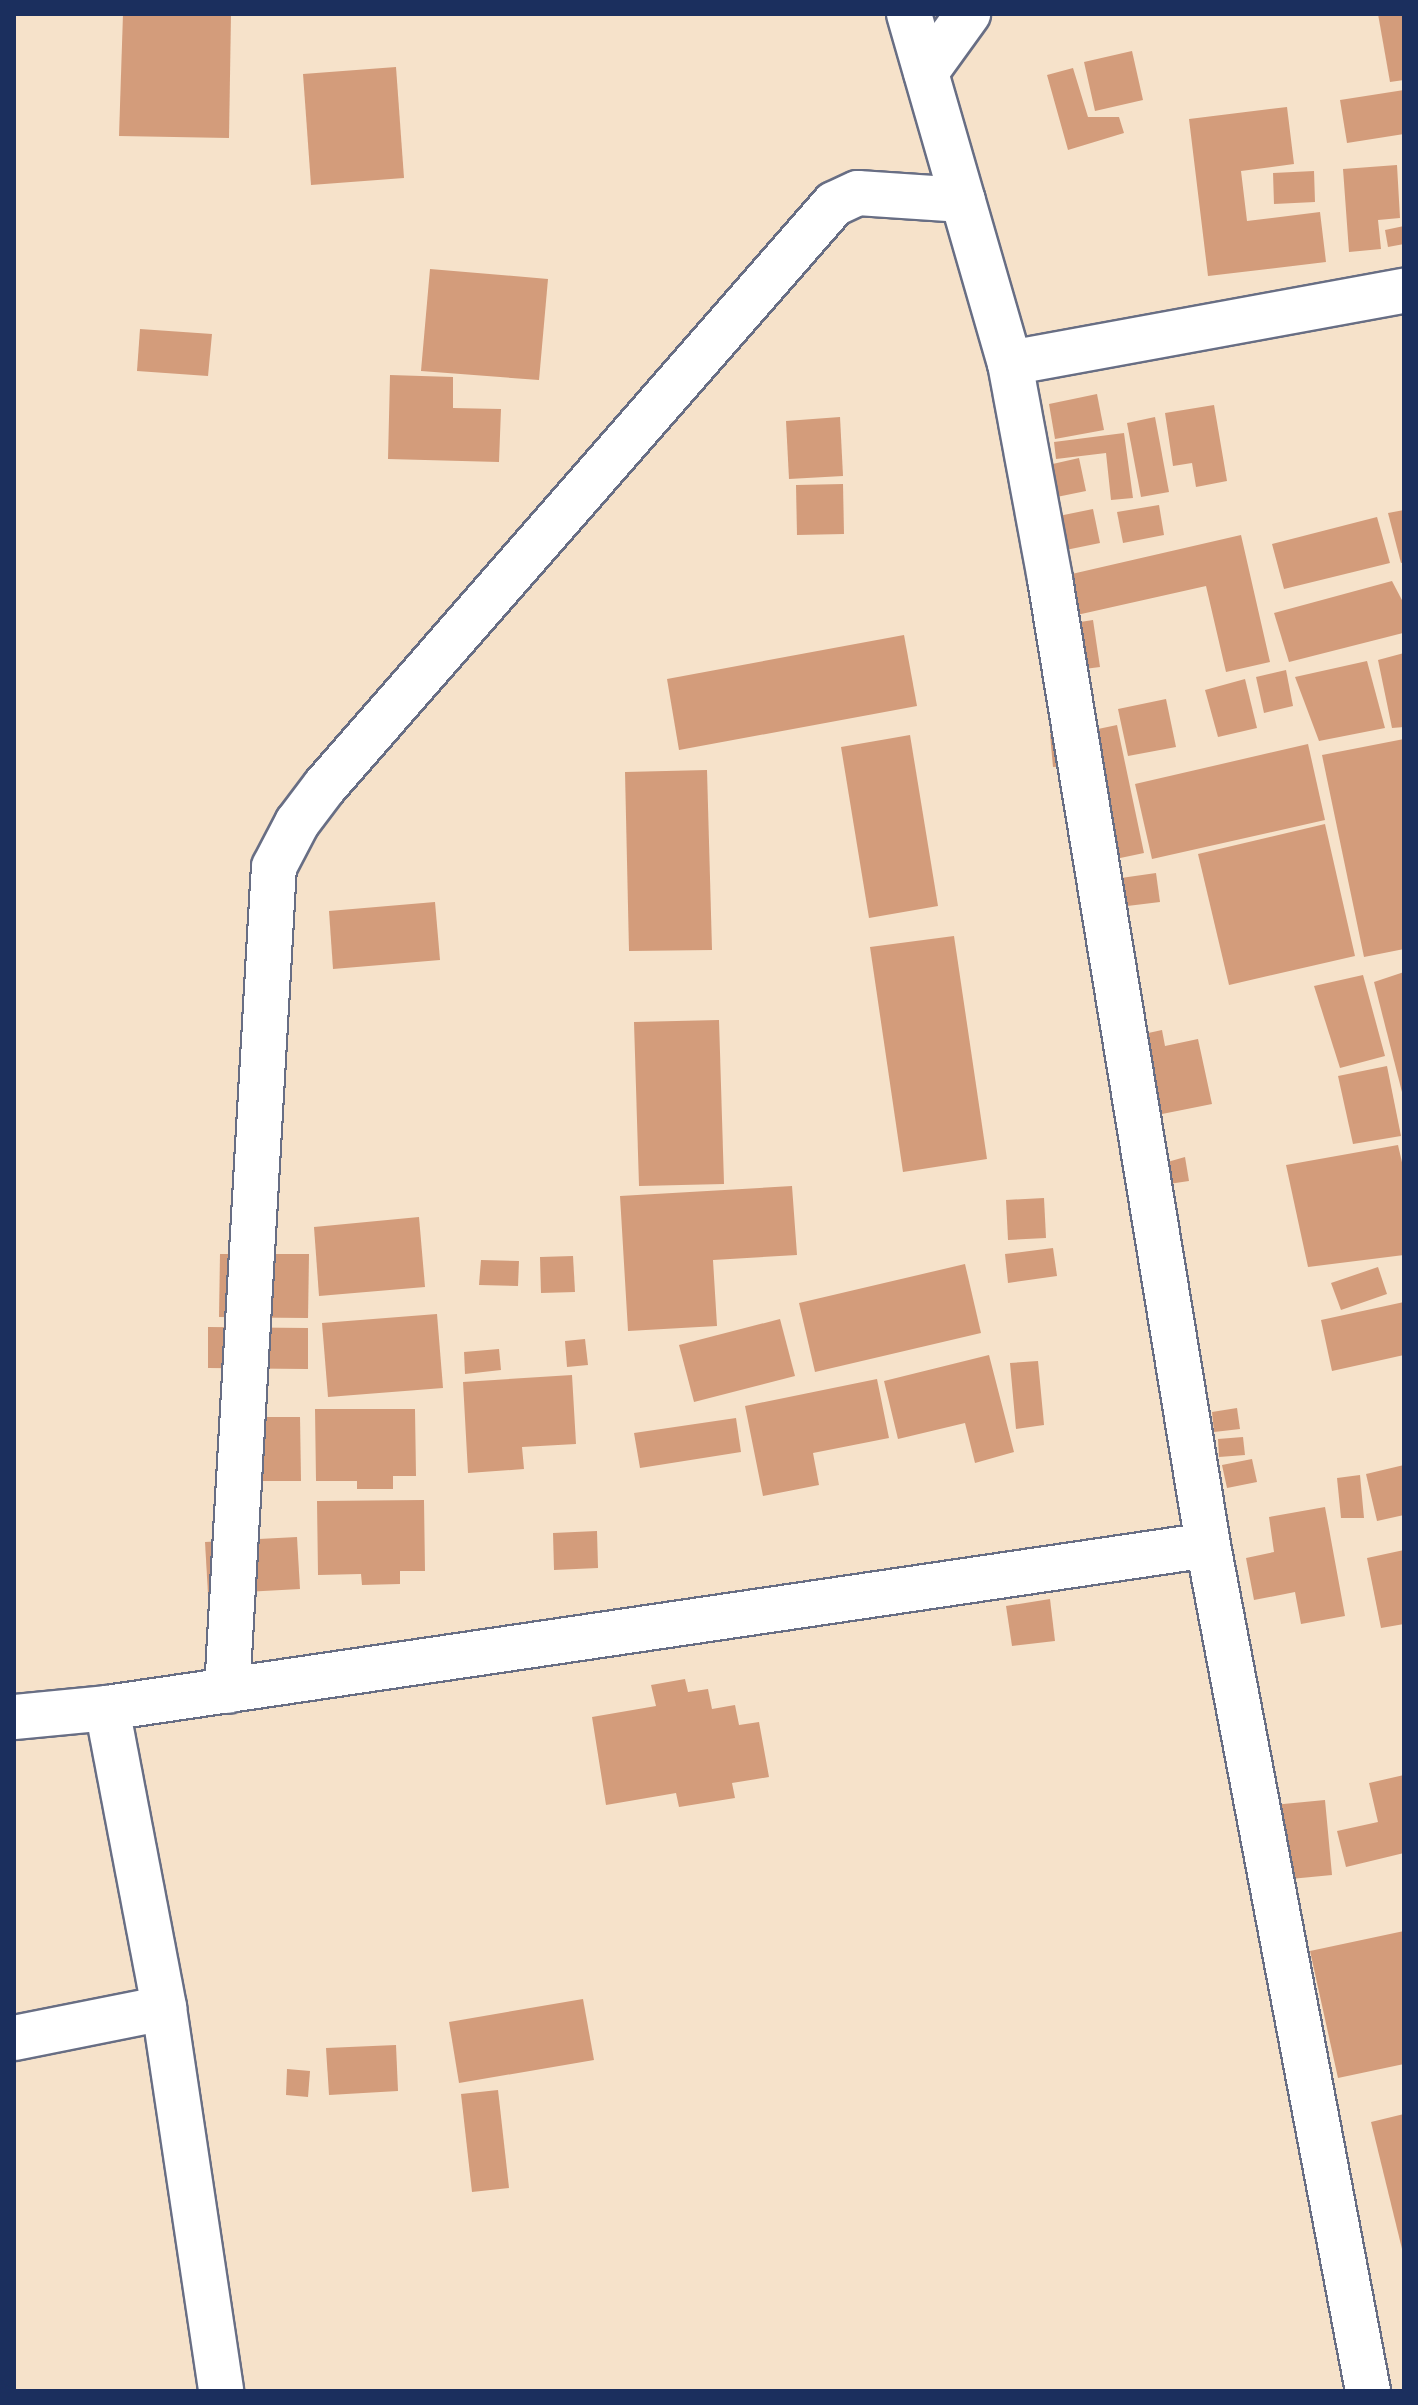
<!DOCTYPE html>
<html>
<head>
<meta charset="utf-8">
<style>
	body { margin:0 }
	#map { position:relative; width:1418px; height:2405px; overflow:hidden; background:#f6e2ca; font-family:Cardo,serif }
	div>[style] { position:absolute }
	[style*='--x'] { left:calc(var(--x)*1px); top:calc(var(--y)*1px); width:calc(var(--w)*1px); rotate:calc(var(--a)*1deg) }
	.building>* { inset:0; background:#d39c7b }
	.roads { filter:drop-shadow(2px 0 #686e84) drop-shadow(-2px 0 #686e84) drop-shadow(0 2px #686e84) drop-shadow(0 -2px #686e84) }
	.street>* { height:44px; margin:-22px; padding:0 22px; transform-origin:22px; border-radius:22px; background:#fff }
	span { translate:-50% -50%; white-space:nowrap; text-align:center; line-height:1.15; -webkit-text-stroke:6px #fbf7ec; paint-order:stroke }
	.frame { position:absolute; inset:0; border:16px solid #1b2f5e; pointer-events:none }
</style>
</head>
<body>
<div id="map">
	<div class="building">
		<div style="clip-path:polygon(123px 14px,231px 14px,229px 138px,119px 136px)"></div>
		<div style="clip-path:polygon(1378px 14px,1404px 14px,1404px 80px,1390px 82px)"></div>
		<div style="clip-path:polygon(1132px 51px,1143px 100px,1095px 111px,1084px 62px)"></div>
		<div style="clip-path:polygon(396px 67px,404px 178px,311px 185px,303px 74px)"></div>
		<div style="clip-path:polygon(1073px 68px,1088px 117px,1119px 117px,1124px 133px,1068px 150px,1047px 75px)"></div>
		<div style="clip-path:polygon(1404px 90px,1404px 134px,1347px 143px,1340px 100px)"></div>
		<div style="clip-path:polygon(1287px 107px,1294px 164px,1241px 171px,1247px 221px,1320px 212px,1326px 262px,1208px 276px,1189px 119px)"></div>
		<div style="clip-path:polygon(1397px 165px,1400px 218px,1378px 220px,1381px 249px,1349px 252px,1343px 169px)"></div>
		<div style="clip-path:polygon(1314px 171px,1315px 202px,1274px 204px,1273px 173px)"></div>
		<div style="clip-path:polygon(1404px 226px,1404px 244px,1388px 247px,1385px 230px)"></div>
		<div style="clip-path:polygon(430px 269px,548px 279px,539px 380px,421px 371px)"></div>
		<div style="clip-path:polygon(140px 329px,212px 334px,208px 376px,137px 371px)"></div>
		<div style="clip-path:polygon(390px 375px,453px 377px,453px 408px,501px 409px,499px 462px,388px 459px)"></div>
		<div style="clip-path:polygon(1097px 394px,1104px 430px,1055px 439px,1049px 404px)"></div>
		<div style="clip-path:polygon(1214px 405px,1227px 481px,1196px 487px,1192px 463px,1173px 466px,1165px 413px)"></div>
		<div style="clip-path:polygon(840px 417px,843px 476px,789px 479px,786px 421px)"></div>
		<div style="clip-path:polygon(1155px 417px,1169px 492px,1141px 497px,1127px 423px)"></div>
		<div style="clip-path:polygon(1124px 433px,1133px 498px,1111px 500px,1106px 453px,1056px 459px,1054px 442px)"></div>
		<div style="clip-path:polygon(1079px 458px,1086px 491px,1042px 500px,1035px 468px)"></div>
		<div style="clip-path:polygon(843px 484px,844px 534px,797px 535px,796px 485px)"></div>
		<div style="clip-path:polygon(1159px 505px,1164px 535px,1123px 543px,1117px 512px)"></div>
		<div style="clip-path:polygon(1093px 509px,1100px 543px,1051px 553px,1044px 519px)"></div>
		<div style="clip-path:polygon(1404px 510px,1404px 562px,1401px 563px,1388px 513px)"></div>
		<div style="clip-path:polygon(1377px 517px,1390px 563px,1284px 589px,1272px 544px)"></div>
		<div style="clip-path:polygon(1241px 535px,1270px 662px,1226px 672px,1206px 586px,1059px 619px,1050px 579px)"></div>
		<div style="clip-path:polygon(1392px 581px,1404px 604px,1403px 633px,1289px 662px,1274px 613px)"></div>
		<div style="clip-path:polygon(1093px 620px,1100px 667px,1069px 671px,1061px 625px)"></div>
		<div style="clip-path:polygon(904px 635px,917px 706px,679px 750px,667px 679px)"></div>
		<div style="clip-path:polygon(1404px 653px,1404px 727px,1392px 728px,1378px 660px)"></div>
		<div style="clip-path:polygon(1367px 661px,1385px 728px,1319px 741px,1295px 677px)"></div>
		<div style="clip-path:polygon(1286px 670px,1293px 706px,1264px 713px,1256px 677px)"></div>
		<div style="clip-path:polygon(1245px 679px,1257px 728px,1218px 737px,1205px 690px)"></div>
		<div style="clip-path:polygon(1166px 699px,1176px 747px,1128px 756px,1118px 709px)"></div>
		<div style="clip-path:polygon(1117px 725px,1144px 853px,1106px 861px,1079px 733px)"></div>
		<div style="clip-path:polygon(1067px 733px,1070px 766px,1053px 767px,1050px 734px)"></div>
		<div style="clip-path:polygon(910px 735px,938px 906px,869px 918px,841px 747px)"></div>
		<div style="clip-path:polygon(1404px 739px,1404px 949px,1364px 957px,1322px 755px)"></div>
		<div style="clip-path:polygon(1308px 744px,1325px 820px,1152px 859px,1135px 784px)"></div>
		<div style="clip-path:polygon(707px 770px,712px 950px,629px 951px,625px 772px)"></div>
		<div style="clip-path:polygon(1325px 824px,1355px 956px,1229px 985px,1198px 854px)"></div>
		<div style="clip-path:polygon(1156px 873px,1160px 902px,1111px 908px,1107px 880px)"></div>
		<div style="clip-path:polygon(435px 902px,440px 960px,333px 969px,329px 911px)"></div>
		<div style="clip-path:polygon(954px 936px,987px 1159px,903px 1172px,870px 947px)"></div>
		<div style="clip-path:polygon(1404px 972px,1404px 1096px,1403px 1096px,1374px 982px)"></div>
		<div style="clip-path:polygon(1363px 975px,1385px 1056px,1340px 1068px,1314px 986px)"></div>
		<div style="clip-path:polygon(719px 1020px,724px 1184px,639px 1186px,634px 1022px)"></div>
		<div style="clip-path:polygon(1162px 1030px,1165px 1046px,1198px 1039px,1212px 1104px,1147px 1117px,1130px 1037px)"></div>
		<div style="clip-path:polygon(1387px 1066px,1401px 1136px,1353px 1144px,1338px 1076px)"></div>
		<div style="clip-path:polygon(1398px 1145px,1404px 1171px,1404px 1255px,1308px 1267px,1286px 1165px)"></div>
		<div style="clip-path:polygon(1185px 1157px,1189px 1181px,1162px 1185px,1164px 1163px)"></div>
		<div style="clip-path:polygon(792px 1186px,797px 1255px,713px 1260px,717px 1326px,628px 1331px,620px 1196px)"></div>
		<div style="clip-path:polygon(1044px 1198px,1046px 1238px,1008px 1240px,1006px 1200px)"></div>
		<div style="clip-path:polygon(419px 1217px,425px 1287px,319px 1296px,314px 1227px)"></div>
		<div style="clip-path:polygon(1053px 1248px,1057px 1276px,1008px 1283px,1005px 1254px)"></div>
		<div style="clip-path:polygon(220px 1254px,309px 1254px,308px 1318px,219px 1317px)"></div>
		<div style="clip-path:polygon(573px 1256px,575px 1292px,541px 1293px,540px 1257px)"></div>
		<div style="clip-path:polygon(481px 1260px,519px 1261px,518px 1286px,479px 1285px)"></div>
		<div style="clip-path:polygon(965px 1264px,981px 1333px,815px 1372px,799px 1303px)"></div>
		<div style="clip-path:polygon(1378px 1267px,1387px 1294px,1341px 1310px,1331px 1283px)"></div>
		<div style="clip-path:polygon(1404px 1302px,1404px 1355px,1332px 1371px,1321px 1320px)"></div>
		<div style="clip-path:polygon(437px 1314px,443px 1388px,328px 1397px,322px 1323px)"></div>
		<div style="clip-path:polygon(780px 1319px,795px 1376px,694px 1402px,679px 1345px)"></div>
		<div style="clip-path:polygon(208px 1327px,308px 1328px,308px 1369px,208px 1368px)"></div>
		<div style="clip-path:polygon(585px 1339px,588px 1365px,567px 1367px,565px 1341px)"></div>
		<div style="clip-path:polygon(499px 1349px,501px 1370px,465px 1374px,464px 1352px)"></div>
		<div style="clip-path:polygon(989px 1355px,1014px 1452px,975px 1463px,965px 1423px,898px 1439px,884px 1381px)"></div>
		<div style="clip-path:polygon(1038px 1361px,1044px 1425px,1016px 1429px,1010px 1363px)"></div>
		<div style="clip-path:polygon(572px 1375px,576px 1444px,522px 1447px,524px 1469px,468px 1473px,463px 1382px)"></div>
		<div style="clip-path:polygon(877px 1379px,889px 1438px,813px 1453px,819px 1485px,763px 1496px,745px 1406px)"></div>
		<div style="clip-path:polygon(1237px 1408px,1240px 1429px,1214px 1432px,1212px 1412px)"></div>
		<div style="clip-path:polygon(315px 1409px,415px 1409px,416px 1476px,393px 1476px,393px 1489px,357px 1489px,357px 1481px,316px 1481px)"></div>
		<div style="clip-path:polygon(251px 1417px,300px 1417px,301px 1481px,251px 1481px)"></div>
		<div style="clip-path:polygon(736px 1418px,741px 1452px,640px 1468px,634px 1433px)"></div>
		<div style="clip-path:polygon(1243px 1437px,1245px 1455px,1219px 1457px,1218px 1439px)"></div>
		<div style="clip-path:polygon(1252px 1459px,1257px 1482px,1227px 1488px,1222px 1465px)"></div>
		<div style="clip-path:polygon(1404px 1465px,1404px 1515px,1377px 1521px,1366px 1474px)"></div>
		<div style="clip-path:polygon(1360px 1475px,1364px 1518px,1341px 1518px,1337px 1478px)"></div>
		<div style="clip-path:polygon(424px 1500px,425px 1571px,400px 1571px,400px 1584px,362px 1585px,361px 1574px,318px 1575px,317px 1501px)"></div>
		<div style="clip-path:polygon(1325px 1507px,1345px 1616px,1301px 1624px,1295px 1592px,1254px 1600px,1246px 1558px,1274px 1552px,1269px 1517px)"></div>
		<div style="clip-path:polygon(597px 1531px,598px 1568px,554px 1570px,553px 1533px)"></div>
		<div style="clip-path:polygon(297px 1537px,300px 1589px,208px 1594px,205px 1542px)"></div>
		<div style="clip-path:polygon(1404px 1550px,1404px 1624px,1381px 1628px,1367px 1558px)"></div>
		<div style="clip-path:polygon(1050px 1599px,1055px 1641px,1012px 1646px,1006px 1606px)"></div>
		<div style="clip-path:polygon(685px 1679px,688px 1692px,708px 1689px,712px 1709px,735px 1705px,739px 1725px,759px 1722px,769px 1777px,732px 1783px,735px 1798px,679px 1807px,676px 1793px,606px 1805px,592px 1717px,656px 1706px,651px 1685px)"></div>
		<div style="clip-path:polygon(1404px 1775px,1404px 1853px,1346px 1867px,1337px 1831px,1378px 1822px,1369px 1783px)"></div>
		<div style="clip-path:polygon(1325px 1800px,1332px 1875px,1280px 1880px,1273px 1805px)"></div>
		<div style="clip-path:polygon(1404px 1931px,1404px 2064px,1338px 2078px,1310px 1951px)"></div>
		<div style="clip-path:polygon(583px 1999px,594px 2060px,459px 2083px,449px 2022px)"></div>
		<div style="clip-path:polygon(396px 2045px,398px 2091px,329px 2095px,326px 2048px)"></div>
		<div style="clip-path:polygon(287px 2069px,310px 2071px,308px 2097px,286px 2095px)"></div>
		<div style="clip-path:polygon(498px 2090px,509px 2188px,472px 2192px,461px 2094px)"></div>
		<div style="clip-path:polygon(1404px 2114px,1404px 2253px,1403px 2253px,1371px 2122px)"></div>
	</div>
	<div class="roads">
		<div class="street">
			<div style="--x:909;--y:14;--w:363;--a:73.9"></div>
			<div style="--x:1010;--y:363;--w:220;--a:79.5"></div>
			<div style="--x:1050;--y:579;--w:979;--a:80.71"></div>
			<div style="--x:1208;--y:1545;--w:861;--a:79.29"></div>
			<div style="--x:926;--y:72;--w:72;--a:-54.1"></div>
			<div style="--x:1010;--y:363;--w:401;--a:-10.4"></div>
			<div style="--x:227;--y:1691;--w:825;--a:-86.74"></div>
			<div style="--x:274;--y:867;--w:50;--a:-62.4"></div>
			<div style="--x:297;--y:823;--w:46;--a:-52.9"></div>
			<div style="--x:325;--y:786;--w:773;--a:-48.83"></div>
			<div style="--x:834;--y:204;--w:26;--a:-25"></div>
			<div style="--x:858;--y:193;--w:105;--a:3.8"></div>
			<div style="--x:107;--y:1708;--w:305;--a:79.2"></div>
			<div style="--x:164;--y:2008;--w:387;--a:81.5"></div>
			<div style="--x:14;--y:1717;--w:93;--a:-5.5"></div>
			<div style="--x:107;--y:1708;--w:1113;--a:-8.42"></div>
			<div style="--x:14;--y:2038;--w:153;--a:-11.3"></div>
		</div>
	</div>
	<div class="frame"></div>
</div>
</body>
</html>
